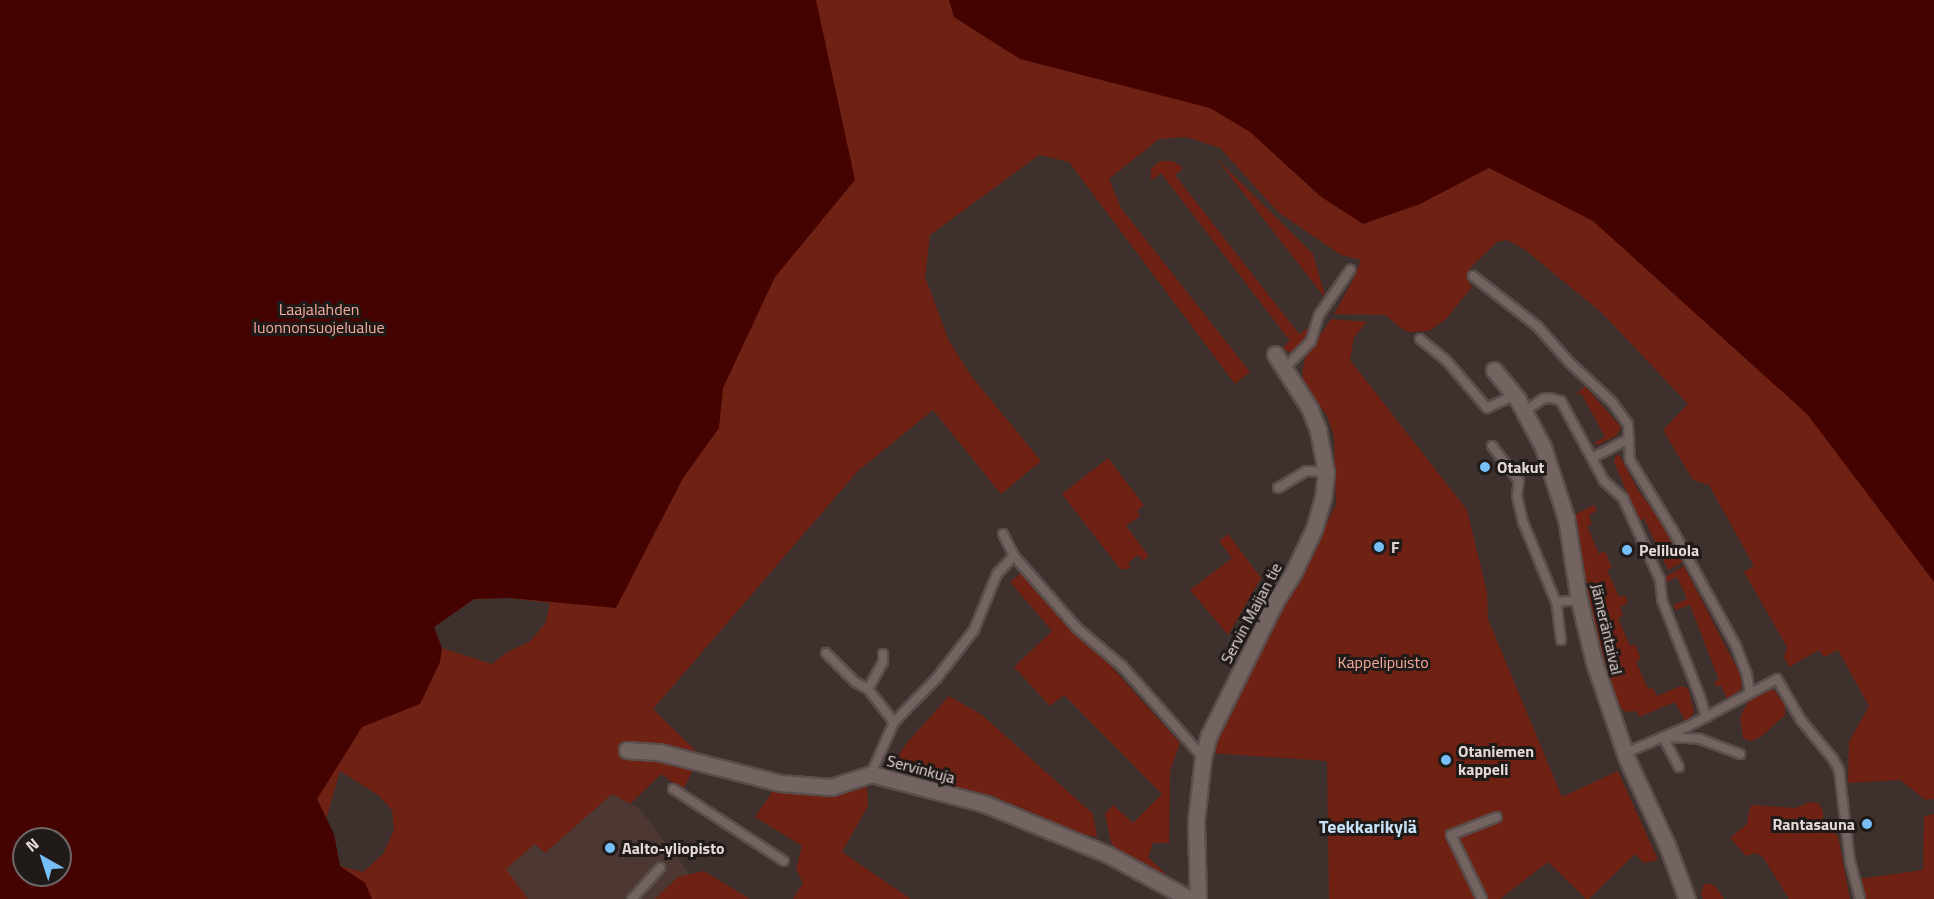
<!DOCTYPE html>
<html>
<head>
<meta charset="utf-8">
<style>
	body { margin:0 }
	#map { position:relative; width:1934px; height:899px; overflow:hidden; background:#3e302d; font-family:"Titillium Web",sans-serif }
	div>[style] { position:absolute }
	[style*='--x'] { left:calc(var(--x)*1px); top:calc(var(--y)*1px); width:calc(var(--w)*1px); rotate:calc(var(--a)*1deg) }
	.built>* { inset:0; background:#4c3733 }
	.green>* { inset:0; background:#6f2113 }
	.water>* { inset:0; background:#440300 }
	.roads { filter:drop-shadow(2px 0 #594e4c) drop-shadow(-2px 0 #594e4c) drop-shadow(0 2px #594e4c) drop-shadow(0 -2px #594e4c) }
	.service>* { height:8px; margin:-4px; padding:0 4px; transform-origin:4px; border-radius:4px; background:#746461 }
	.minor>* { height:15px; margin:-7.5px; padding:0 7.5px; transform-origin:7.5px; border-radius:7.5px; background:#746461 }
	.dots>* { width:16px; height:16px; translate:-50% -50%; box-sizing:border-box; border:3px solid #201a18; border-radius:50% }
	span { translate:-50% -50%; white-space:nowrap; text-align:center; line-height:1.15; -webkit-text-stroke:6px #201a18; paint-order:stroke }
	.park-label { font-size:16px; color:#f4aa9b }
	.poi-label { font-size:16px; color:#e3dad8; font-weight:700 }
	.left { translate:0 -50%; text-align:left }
	.right { translate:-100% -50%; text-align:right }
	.street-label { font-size:16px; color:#e3dad8 }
	.neighbourhood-label { font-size:18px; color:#c7e1f6; font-weight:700 }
	.north { position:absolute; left:12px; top:827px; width:60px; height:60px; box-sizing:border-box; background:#201a18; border:2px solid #6e6765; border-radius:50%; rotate:321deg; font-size:16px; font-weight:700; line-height:24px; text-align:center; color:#e3dad8 }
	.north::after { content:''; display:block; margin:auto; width:21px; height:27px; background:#76c0f7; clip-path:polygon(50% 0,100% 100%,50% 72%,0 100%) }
</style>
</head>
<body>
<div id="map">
	<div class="built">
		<div style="clip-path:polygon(612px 793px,640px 809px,698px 885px,705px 899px,528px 899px,505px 869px,535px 843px,545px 853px)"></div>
	</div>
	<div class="green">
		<div style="clip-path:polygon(evenodd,0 0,1183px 0,1404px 100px,1934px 410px,1934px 799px,1926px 800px,1900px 780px,1848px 783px,1849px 742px,1869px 706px,1838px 650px,1824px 657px,1819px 650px,1789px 667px,1784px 657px,1787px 647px,1744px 572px,1754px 566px,1709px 485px,1693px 480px,1663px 430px,1688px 404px,1602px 313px,1524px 249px,1507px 240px,1497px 242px,1471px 267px,1467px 279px,1472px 287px,1446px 319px,1429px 331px,1409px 332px,1402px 329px,1385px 315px,1334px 314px,1353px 280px,1361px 260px,1341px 255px,1278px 212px,1220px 148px,1186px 137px,1159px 139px,1109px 179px,1121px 208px,1250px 372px,1235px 384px,1069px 162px,1039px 155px,930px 235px,925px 277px,949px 341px,972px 377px,1041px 461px,1001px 494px,933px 410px,858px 471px,653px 709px,700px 755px,683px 790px,661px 774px,630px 804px,612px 794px,545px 853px,535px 844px,506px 869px,528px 899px,0 899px,0 0,510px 598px,550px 603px,545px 624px,529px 642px,507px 652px,492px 664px,442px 648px,434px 627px,474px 599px,510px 598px,0 0,340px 771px,378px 795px,392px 810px,394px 830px,383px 854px,363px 872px,340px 866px,334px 834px,326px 820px,340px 771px,0 0,24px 839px,60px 839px,60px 875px,24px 875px,24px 839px)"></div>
		<div style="clip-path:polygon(1215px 157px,1313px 254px,1326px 299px)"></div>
		<div style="clip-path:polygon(1160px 161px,1173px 161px,1183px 168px,1175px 175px,1299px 334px,1310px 327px,1308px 338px,1298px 349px,1289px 352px,1281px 349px,1290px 341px,1161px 173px,1151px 181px,1151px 169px)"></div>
		<div style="clip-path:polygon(1331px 319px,1367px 322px,1354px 337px,1350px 360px,1467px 510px,1487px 592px,1488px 619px,1562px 797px,1618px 771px,1655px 853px,1658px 860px,1644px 863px,1635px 854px,1589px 899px,1586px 899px,1548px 862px,1500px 899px,1329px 899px,1327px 761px,1211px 753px,1336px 505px,1334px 436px,1327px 416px,1305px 384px,1302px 374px,1305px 358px)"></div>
		<div style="clip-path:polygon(1585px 386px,1621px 427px,1616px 436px,1597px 445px,1594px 443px,1605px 437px,1581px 393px,1575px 395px)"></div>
		<div style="clip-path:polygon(1616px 455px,1620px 456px,1638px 490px,1658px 517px,1683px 562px,1668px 570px,1644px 518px,1639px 521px,1614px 462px)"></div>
		<div style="clip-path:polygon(1108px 458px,1144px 505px,1137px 511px,1140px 516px,1126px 526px,1149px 556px,1143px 561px,1138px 555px,1128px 563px,1131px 566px,1126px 570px,1125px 568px,1121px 570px,1062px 494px)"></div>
		<div style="clip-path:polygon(1594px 505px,1597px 511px,1589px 515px,1592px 524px,1587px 526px,1599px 554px,1605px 551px,1612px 568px,1607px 570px,1619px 597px,1625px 595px,1628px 603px,1620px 607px,1623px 616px,1618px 618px,1630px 646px,1635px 644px,1641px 659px,1636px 662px,1648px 689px,1653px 688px,1657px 696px,1681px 686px,1688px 688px,1694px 712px,1689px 720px,1685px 721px,1675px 702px,1639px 717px,1637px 711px,1625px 712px,1615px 701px,1593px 622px,1574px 515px)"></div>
		<div style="clip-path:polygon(1228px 534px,1261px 578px,1228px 635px,1190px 590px,1232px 558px,1219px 541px)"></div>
		<div style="clip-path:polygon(1684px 566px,1742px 678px,1741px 689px,1727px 699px,1721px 685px,1716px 687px,1714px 682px,1719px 680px,1690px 605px,1676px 610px,1673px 605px,1687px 599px,1677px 577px,1667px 582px,1665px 577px)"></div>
		<div style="clip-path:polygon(1021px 573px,1075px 634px,1111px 666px,1180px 743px,1170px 771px,1169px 843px,1153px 843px,1148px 857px,1168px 876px,1116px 849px,1111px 842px,1105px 814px,1113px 805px,1133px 823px,1162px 794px,1064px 695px,1050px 706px,1014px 667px,1052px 631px,1010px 582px)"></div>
		<div style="clip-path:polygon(1768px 689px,1774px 690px,1785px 705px,1785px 715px,1761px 737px,1751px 741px,1743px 738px,1740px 717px,1750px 698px)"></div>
		<div style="clip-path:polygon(949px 696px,982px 715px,1093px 814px,1097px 837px,1084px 835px,990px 795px,888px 773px,906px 744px)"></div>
		<div style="clip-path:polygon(867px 786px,868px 806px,842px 852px,911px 899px,793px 899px,803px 883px,796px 869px,802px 846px,755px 817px,774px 789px,818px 794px)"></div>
		<div style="clip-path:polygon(1810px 802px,1818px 803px,1823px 811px,1823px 821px,1838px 836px,1850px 899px,1789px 899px,1763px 857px,1755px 853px,1746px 856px,1730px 838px,1747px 824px,1749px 810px,1752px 805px,1795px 808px)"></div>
		<div style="clip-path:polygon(1934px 814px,1934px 899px,1864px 899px,1858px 879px,1923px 870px,1924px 816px)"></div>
		<div style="clip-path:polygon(704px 871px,750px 899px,655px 899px,678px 877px)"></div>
		<div style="clip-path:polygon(1704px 884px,1712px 884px,1717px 888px,1724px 899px,1703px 899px,1701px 894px)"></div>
	</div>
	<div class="water">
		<div style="clip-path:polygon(evenodd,0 0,816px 0,855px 180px,775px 277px,723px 388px,719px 428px,683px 478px,616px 608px,510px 598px,474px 599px,434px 627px,442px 648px,440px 662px,420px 704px,362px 727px,317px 799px,334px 834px,340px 866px,365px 883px,372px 899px,0 899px,0 0,24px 839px,60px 839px,60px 875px,24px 875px,24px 839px)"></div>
		<div style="clip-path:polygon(949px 0,1934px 0,1934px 582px,1807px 414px,1593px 221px,1489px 168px,1420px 204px,1363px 224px,1320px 196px,1250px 132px,1210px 108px,1020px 59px,954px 17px)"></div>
	</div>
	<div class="roads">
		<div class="service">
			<div style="--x:1473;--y:276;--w:83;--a:38.1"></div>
			<div style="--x:1538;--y:327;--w:47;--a:48.5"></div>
			<div style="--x:1569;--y:362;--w:59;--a:42.9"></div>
			<div style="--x:1612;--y:402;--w:27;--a:54"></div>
			<div style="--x:1628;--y:424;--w:36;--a:87"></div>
			<div style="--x:1630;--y:460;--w:81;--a:58.7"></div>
			<div style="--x:1672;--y:529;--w:133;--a:61.3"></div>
			<div style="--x:1736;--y:646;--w:31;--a:69"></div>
			<div style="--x:1747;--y:675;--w:18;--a:81"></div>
			<div style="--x:1420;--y:339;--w:33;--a:39"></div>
			<div style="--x:1446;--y:360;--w:63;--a:49.5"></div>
			<div style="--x:1487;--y:408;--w:31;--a:-25"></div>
			<div style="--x:1285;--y:368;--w:37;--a:-46"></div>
			<div style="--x:1311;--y:341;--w:27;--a:-73"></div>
			<div style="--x:1319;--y:315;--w:55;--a:-55.4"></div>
			<div style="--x:1525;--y:411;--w:22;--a:-34"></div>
			<div style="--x:1543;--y:399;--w:7;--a:-8"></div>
			<div style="--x:1550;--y:398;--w:11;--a:15"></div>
			<div style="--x:1561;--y:401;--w:91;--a:61.7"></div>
			<div style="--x:1604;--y:481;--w:25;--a:42"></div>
			<div style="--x:1623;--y:498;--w:90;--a:65.7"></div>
			<div style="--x:1660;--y:580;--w:20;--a:84"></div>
			<div style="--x:1662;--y:600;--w:104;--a:68.6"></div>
			<div style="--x:1700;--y:697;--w:21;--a:73"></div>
			<div style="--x:1492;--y:446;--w:44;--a:52.4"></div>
			<div style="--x:1519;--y:481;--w:15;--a:98"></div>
			<div style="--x:1517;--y:496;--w:27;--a:77"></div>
			<div style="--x:1523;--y:522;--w:87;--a:67.6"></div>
			<div style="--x:1592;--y:458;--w:42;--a:-27.2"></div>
			<div style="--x:1278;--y:488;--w:33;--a:-31"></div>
			<div style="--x:1306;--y:471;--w:20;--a:3"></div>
			<div style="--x:1003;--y:534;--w:25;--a:63"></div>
			<div style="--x:1014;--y:556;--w:96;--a:48.8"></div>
			<div style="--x:1077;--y:628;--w:59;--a:40.2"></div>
			<div style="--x:1122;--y:666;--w:120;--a:48.4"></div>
			<div style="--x:1561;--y:640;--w:38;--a:-97"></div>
			<div style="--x:1556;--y:602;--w:23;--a:-5"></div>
			<div style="--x:826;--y:653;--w:41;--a:45"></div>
			<div style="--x:855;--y:682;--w:15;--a:28"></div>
			<div style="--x:868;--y:689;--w:42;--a:51.8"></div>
			<div style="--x:868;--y:689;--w:31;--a:-61"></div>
			<div style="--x:883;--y:662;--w:8;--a:-90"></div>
			<div style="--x:1663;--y:737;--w:34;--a:62"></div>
			<div style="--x:1665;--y:737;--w:35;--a:3"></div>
			<div style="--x:1700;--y:739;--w:43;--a:20.6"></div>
			<div style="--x:1625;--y:753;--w:67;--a:-22.8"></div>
			<div style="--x:1687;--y:727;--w:102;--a:-28.1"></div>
			<div style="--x:1777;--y:679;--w:48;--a:59.7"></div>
			<div style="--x:1801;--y:720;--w:50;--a:50.6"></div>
			<div style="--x:1833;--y:759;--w:13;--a:61"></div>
			<div style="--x:1839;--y:770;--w:92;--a:83.1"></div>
			<div style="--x:1850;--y:861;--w:39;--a:75"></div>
			<div style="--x:871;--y:774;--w:57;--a:-66.1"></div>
			<div style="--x:894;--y:722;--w:60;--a:-45.7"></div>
			<div style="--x:936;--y:679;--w:62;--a:-52.2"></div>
			<div style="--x:974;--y:630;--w:61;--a:-67.7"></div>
			<div style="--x:997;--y:574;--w:25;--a:-47"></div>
			<div style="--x:673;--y:789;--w:132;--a:33"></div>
			<div style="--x:632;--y:899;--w:42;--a:-47.9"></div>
			<div style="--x:1482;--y:899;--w:71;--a:-115.8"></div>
			<div style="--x:1451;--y:835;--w:49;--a:-21.4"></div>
		</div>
		<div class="minor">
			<div style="--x:1494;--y:370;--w:38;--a:51"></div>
			<div style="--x:1518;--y:400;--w:53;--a:62"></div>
			<div style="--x:1543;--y:447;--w:75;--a:72.1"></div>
			<div style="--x:1566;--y:518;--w:83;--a:81"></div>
			<div style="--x:1579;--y:600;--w:64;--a:76.4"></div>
			<div style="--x:1594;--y:662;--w:102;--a:71.2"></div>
			<div style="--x:1627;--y:759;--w:95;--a:65.1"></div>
			<div style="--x:1667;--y:845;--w:58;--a:69.7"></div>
			<div style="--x:627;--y:750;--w:32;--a:4"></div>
			<div style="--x:659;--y:752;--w:125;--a:14.4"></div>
			<div style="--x:780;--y:783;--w:51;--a:4.5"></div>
			<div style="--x:831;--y:787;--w:42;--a:-18"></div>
			<div style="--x:871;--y:774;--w:118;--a:14.7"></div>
			<div style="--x:985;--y:804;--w:132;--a:22.3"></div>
			<div style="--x:1107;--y:854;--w:94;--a:28.5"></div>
			<div style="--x:1198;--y:899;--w:78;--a:-91.5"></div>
			<div style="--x:1196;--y:821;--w:64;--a:-83.8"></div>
			<div style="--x:1203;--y:757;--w:23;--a:-75"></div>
			<div style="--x:1209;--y:735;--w:151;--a:-63.6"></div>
			<div style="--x:1276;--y:600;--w:34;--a:-58"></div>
			<div style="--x:1294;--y:571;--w:47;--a:-64.5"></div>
			<div style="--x:1314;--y:529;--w:32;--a:-74"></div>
			<div style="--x:1323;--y:498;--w:26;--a:-83"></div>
			<div style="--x:1326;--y:472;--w:43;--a:-100.8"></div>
			<div style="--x:1318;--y:430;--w:22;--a:-111"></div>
			<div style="--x:1310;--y:409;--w:65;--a:-122.5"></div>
		</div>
	</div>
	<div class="dots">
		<div style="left:1485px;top:467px;background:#76c0f7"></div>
		<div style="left:1379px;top:547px;background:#76c0f7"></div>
		<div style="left:1627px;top:550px;background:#76c0f7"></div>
		<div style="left:1446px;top:760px;background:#76c0f7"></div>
		<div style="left:1867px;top:824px;background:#76c0f7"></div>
		<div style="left:610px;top:848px;background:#76c0f7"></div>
	</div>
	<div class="park-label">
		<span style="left:319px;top:318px">Laajalahden<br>luonnonsuojelualue</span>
		<span style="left:1383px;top:662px">Kappelipuisto</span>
	</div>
	<div class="poi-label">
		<span class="left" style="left:1497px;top:467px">Otakut</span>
		<span class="left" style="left:1391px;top:547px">F</span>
		<span class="left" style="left:1639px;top:550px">Peliluola</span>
		<span class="left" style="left:1458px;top:760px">Otaniemen<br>kappeli</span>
		<span class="right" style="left:1855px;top:824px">Rantasauna</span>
		<span class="left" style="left:622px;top:848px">Aalto-yliopisto</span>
	</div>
	<div class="street-label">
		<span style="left:1251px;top:613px;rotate:-62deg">Servin Maijan tie</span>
		<span style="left:1607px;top:629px;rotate:77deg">Jämeräntaival</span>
		<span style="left:921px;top:769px;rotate:15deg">Servinkuja</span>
	</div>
	<div class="neighbourhood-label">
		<span style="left:1368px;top:827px">Teekkarikylä</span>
	</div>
	<div class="north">N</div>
</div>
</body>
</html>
